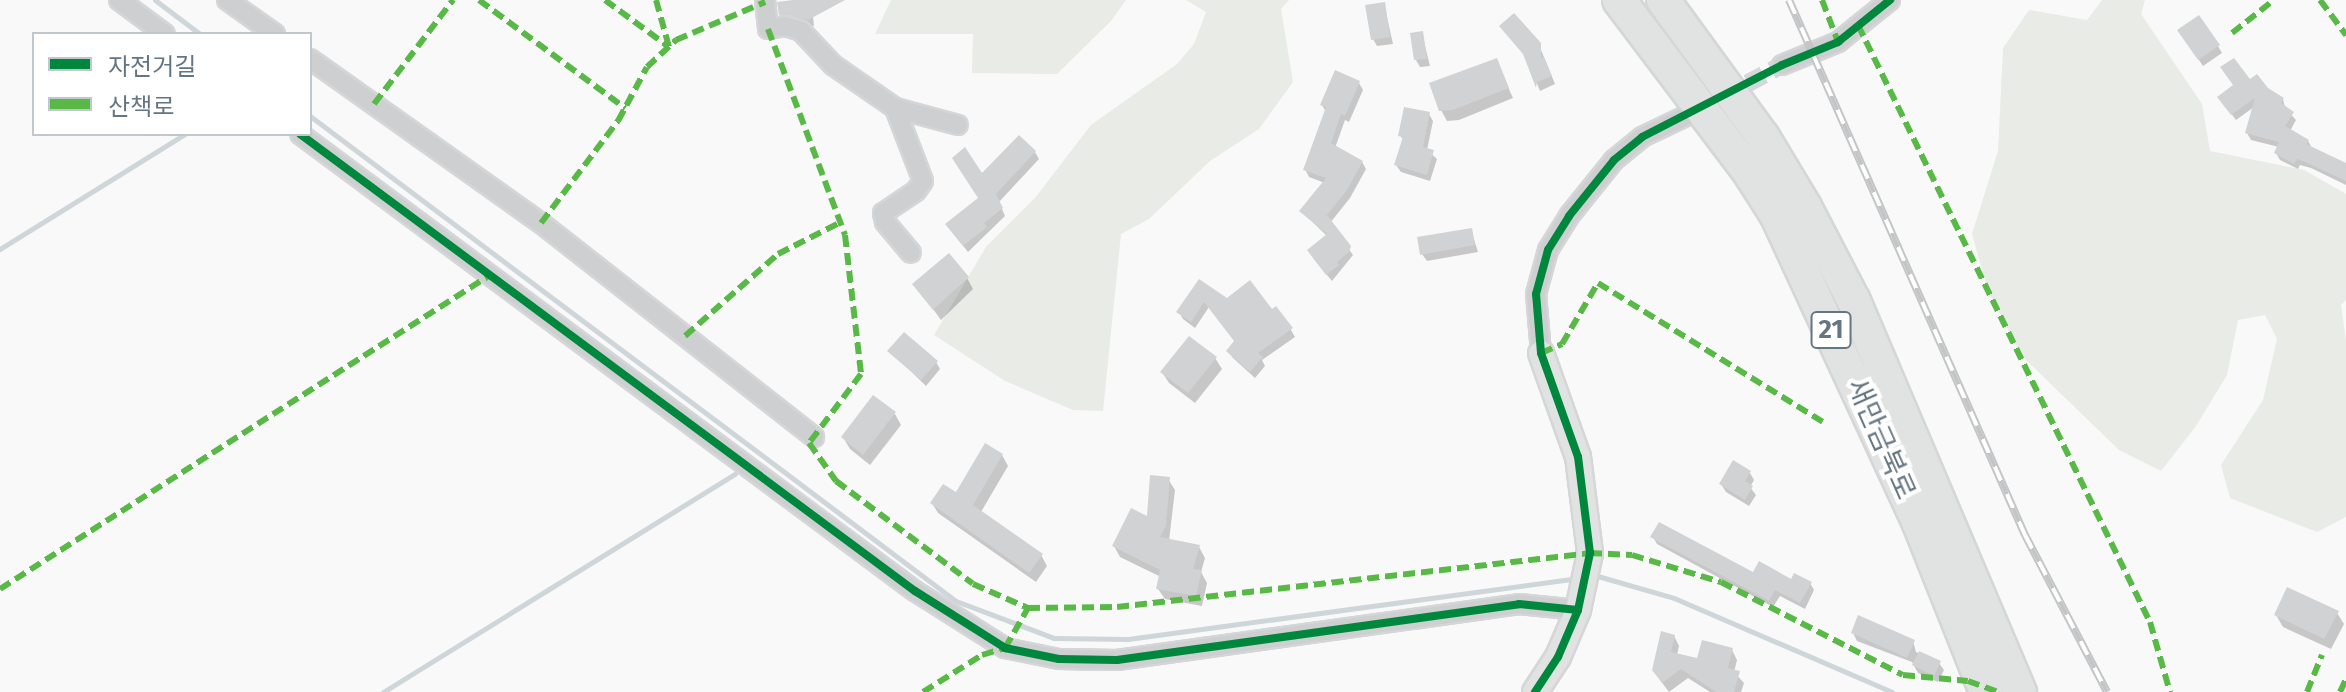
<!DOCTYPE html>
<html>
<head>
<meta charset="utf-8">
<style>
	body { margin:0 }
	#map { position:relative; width:2346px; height:692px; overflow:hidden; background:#f9f9f9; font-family:"Fira Sans","Noto Sans KR",sans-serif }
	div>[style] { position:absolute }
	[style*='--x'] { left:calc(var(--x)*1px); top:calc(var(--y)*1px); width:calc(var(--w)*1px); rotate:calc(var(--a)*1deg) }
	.green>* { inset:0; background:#e8ebe6 }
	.shadow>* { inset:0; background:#0003 }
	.stream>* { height:5px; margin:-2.5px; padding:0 2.5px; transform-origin:2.5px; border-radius:2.5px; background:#ced6d9 }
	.building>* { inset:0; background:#d0d2d3 }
	.street-tunnel>* { height:18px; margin-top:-9px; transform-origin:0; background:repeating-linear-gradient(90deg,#d4d8dc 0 18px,transparent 0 27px) }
	.roads { filter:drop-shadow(2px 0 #d5d6d7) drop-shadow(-2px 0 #d5d6d7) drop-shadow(0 2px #d5d6d7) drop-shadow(0 -2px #d5d6d7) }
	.street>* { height:18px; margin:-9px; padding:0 9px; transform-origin:9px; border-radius:9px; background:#cecfd0 }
	.secondary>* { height:24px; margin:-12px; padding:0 12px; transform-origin:12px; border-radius:12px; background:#e1e2e2 }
	.highway>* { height:32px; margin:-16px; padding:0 16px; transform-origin:16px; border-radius:16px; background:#e1e2e2 }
	.rail>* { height:8px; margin-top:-4px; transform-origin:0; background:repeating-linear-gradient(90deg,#fff 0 15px,#c3c5c6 0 30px); box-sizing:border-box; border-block:2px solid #c3c5c6 }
	.quiet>* { height:6px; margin-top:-3px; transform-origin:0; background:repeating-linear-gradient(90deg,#58b947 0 12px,transparent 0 18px) }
	.cycleway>* { height:8px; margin:-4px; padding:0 4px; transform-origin:4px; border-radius:4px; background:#00873e }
	span { translate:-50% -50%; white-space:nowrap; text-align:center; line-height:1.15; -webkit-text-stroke:8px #fff; paint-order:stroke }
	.shield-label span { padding:2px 6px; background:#fff; border:2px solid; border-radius:6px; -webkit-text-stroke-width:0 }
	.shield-label { font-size:26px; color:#657683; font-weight:700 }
	.street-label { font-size:28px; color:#657683 }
	.legend { position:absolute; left:32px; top:32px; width:280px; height:104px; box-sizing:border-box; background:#fff; border:2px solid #c1c8cd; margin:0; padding:10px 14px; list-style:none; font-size:24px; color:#657683 }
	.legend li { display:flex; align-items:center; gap:16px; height:40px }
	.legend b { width:40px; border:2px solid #c1c8cd }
</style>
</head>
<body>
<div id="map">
	<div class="green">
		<div style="clip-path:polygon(891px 0,1126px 0,1111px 21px,1057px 74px,972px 73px,973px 34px,875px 34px)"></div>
		<div style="clip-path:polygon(1186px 0,1289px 0,1281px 9px,1293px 82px,1259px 129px,1210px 161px,1149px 219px,1121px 234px,1103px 411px,1073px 410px,1005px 381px,934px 335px,986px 247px,1035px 198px,1091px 125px,1177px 64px,1194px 44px,1206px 12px)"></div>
		<div style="clip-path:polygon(2102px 0,2145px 0,2141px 14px,2202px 104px,2210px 151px,2304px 170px,2346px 194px,2346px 300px,2341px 305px,2346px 341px,2346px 517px,2317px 532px,2230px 498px,2221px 465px,2263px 400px,2277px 339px,2265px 315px,2238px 320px,2227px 375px,2196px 426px,2161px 471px,2119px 450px,2022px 356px,1988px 291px,1972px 234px,1998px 151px,2003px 48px,2029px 10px,2087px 20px)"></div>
	</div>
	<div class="shadow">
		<div style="clip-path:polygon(1384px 4px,1393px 44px,1377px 46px,1373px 39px)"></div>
		<div style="clip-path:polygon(812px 7px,814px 26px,785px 22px,781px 14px)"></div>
		<div style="clip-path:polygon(1422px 34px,1430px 66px,1420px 67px,1416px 60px)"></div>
		<div style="clip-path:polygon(2184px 38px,2218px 46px,2222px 53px,2203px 66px)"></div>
		<div style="clip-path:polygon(1539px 45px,1555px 84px,1540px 91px,1527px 58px)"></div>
		<div style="clip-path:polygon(1496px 60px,1513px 98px,1459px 120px,1447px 121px,1441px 110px)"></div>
		<div style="clip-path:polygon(2250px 82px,2283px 99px,2285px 108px,2296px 120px,2290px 131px,2308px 141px,2312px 148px,2346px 165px,2346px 185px,2311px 168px,2300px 165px,2298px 169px,2280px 160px,2276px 153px,2279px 147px,2251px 140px,2247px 133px,2254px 107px,2236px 120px,2224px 104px)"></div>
		<div style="clip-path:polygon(1359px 83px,1363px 90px,1349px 122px,1345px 120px,1335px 148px,1362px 162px,1366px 169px,1350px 198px,1330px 223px,1353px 255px,1332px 281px,1313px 258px,1327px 236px,1302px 212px,1325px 183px,1309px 177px,1305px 169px,1326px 112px,1322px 105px)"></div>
		<div style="clip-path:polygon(1429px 114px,1433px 121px,1427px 150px,1437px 159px,1430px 181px,1401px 172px,1396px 165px,1404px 141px,1400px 135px)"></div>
		<div style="clip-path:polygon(1035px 152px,1039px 159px,999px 202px,1005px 216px,968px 252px,952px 232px,981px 199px,982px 176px)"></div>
		<div style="clip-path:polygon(1471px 230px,1478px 252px,1427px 261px,1422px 254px)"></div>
		<div style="clip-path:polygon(967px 278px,973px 289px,941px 320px,915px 284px)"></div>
		<div style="clip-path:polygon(1199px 282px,1227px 300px,1271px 312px,1276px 309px,1291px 330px,1295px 337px,1262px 360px,1265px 366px,1255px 378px,1233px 358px,1228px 351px,1236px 342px,1209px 307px,1195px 328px,1183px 319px,1179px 312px)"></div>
		<div style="clip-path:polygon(890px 351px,936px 362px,940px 369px,926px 386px)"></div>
		<div style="clip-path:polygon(1215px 358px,1222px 369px,1195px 403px,1169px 383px,1162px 372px)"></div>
		<div style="clip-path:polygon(895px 414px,901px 425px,870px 465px,850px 449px,843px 437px)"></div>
		<div style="clip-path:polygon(1002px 455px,1008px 466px,981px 512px,1041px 555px,1047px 566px,1036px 582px,938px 513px,932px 503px,956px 495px)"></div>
		<div style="clip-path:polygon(1750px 473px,1754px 480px,1750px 487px,1756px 495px,1749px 506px,1726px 492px,1721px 484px)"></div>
		<div style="clip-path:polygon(1168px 479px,1175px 490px,1169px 541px,1199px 547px,1205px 558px,1201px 572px,1207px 583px,1202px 606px,1165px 599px,1158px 589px,1161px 577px,1120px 557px,1114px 546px,1148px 519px)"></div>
		<div style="clip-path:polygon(1653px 537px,1754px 575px,1810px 583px,1814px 590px,1805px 609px,1780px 596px,1773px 607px,1657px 544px)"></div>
		<div style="clip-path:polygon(2337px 613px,2344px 624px,2331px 649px,2283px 627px,2276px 615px)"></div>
		<div style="clip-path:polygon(1853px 633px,1913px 641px,1916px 652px,1939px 663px,1944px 670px,1938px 682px,1918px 673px,1912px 662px,1857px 641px)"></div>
		<div style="clip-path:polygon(1674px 636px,1679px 646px,1677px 655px,1698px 660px,1732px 650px,1737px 660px,1734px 672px,1744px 683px,1741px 692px,1710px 692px,1688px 678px,1669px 692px,1660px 680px)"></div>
	</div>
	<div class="stream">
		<div style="--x:155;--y:0;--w:56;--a:37.1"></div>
		<div style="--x:310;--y:116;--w:808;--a:36.9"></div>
		<div style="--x:956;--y:601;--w:105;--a:20.7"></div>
		<div style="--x:1054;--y:638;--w:74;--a:0.8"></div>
		<div style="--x:1128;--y:639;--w:453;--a:-7.7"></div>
		<div style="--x:0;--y:249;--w:218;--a:-31.9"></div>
		<div style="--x:1594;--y:575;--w:83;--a:16"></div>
		<div style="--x:1674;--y:598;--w:237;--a:23.3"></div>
		<div style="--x:383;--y:692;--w:414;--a:-31.8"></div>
	</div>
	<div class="building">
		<div style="clip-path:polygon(793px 0,845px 0,808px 20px,779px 15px,777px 2px)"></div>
		<div style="clip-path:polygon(1385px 2px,1390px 37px,1371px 40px,1365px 5px)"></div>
		<div style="clip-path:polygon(1514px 13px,1541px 43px,1541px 58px,1544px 57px,1552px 76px,1537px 82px,1536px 88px,1523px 54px,1499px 26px)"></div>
		<div style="clip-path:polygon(2199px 15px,2220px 45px,2198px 60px,2177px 30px)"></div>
		<div style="clip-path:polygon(1423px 31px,1427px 59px,1414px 60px,1410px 33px)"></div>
		<div style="clip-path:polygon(1497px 58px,1509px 88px,1453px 110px,1439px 111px,1429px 83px)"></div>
		<div style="clip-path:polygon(2234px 58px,2250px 79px,2257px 74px,2268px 88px,2284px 98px,2281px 103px,2294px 112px,2285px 126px,2309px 140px,2306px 144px,2346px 163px,2346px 181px,2305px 162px,2297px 159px,2294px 164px,2274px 153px,2279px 142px,2245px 133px,2255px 98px,2231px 115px,2217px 97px,2233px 85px,2220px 67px)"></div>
		<div style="clip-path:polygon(1335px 70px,1360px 81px,1345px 116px,1341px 114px,1331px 143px,1363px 161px,1347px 190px,1327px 215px,1351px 246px,1349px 252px,1337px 262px,1339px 265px,1326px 275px,1307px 250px,1327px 234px,1299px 211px,1326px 178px,1303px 170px,1326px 107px,1320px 105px)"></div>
		<div style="clip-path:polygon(1404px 107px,1430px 112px,1423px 147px,1434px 150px,1427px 175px,1394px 165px,1403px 137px,1398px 136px)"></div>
		<div style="clip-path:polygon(1019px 135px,1036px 151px,996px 194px,1003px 208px,984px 223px,987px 227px,963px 246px,945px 224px,978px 198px,952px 158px,965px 147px,982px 173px)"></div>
		<div style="clip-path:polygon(1472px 228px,1475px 245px,1420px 255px,1417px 237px)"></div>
		<div style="clip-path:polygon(949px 253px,969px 277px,933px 310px,912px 284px)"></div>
		<div style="clip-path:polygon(1199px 279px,1227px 298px,1250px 280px,1272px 309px,1276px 306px,1293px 328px,1258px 353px,1263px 357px,1250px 372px,1226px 351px,1234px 341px,1204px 302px,1191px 322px,1176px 312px)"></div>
		<div style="clip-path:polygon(904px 332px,938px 361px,921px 380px,887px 351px)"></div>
		<div style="clip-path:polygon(1189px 336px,1217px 357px,1188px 393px,1160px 372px)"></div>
		<div style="clip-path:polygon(873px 395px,896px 412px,863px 455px,841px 437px)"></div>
		<div style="clip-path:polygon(985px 443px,1003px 454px,973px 505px,1043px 554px,1029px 573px,930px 503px,943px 484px,956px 492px)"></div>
		<div style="clip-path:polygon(1733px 460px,1751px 471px,1745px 481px,1753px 486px,1745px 500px,1719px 484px)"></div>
		<div style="clip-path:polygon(1150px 475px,1170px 477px,1166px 526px,1160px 537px,1200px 545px,1193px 569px,1202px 570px,1196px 596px,1156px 589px,1160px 570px,1112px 546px,1131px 508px,1147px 516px)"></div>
		<div style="clip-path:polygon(1659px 522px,1753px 572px,1759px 561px,1791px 579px,1794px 573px,1812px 582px,1800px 603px,1775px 590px,1769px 601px,1650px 537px)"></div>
		<div style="clip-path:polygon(2287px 587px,2339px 611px,2324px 639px,2274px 615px)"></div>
		<div style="clip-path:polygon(1858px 615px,1915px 640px,1907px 658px,1851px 633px)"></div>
		<div style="clip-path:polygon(1661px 631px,1675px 635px,1671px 652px,1697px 658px,1702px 640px,1733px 648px,1728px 668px,1740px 671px,1734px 692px,1716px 692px,1681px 669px,1662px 683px,1652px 670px)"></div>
		<div style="clip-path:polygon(1919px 651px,1941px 661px,1934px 676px,1912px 665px)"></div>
	</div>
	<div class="street-tunnel">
		<div style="--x:1724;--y:96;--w:66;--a:-28.1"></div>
	</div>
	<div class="roads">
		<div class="street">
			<div style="--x:119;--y:0;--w:57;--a:36.5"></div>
			<div style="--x:227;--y:0;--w:59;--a:35.3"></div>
			<div style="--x:765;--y:0;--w:29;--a:84"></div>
			<div style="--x:768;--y:29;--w:17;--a:-10"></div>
			<div style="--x:785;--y:26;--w:17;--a:17"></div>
			<div style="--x:801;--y:31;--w:47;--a:46.7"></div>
			<div style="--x:833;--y:65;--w:75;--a:34.7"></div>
			<div style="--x:895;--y:108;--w:65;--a:15.1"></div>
			<div style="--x:310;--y:59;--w:283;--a:35.4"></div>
			<div style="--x:541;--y:223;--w:347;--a:38.1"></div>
			<div style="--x:1782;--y:65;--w:61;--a:-22.3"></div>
			<div style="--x:1838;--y:42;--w:67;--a:-38.9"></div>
			<div style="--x:895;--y:108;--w:78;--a:69"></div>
			<div style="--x:923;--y:181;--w:12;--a:125"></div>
			<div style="--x:916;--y:191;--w:40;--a:146"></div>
			<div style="--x:883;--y:213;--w:9;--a:77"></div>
			<div style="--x:885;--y:222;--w:40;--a:50"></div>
			<div style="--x:300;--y:134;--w:766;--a:36.62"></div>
			<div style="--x:915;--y:591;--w:107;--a:32.3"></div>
			<div style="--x:1005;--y:648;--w:55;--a:11.5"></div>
			<div style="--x:1059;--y:659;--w:58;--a:1"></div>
			<div style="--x:1117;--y:660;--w:406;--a:-7.9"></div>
			<div style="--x:1519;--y:604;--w:59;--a:5.8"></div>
			<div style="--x:1541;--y:353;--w:59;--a:-94.8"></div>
			<div style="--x:1536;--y:294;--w:46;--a:-74.7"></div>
			<div style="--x:1548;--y:250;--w:40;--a:-58"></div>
			<div style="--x:1569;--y:216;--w:72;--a:-51.2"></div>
			<div style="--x:1614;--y:160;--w:36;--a:-39"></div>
			<div style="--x:1642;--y:137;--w:53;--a:-25.6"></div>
		</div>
		<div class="secondary">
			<div style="--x:1535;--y:692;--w:42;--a:-56.7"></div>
			<div style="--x:1558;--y:657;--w:51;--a:-66.9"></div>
			<div style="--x:1578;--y:610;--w:58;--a:-78.1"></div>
			<div style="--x:1590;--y:553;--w:97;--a:-97.1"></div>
			<div style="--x:1578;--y:457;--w:110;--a:-109.6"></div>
		</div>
		<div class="highway">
			<div style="--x:1619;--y:0;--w:212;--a:52.9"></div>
			<div style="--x:1747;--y:169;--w:56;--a:57.4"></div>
			<div style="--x:1777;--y:216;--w:336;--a:65.2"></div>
			<div style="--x:1918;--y:521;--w:184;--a:68.3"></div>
			<div style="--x:1663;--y:0;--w:170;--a:53.9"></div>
			<div style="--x:1763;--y:137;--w:82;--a:59"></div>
			<div style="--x:1805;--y:207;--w:106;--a:62.5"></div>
			<div style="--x:1854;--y:301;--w:425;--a:67"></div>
		</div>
	</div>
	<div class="rail">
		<div style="--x:1789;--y:0;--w:585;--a:66.2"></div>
		<div style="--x:2025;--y:535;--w:177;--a:62.4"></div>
	</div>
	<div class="quiet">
		<div style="--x:479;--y:0;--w:182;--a:36.5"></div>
		<div style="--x:605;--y:0;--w:79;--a:36.3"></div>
		<div style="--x:656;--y:0;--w:49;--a:74.5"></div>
		<div style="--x:1822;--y:0;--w:45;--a:69.1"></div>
		<div style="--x:2320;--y:0;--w:44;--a:53.4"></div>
		<div style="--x:1858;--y:25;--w:665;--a:63.94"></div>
		<div style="--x:2150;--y:622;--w:73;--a:74.1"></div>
		<div style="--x:768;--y:29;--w:220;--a:69.5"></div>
		<div style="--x:845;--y:235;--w:140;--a:83.4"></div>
		<div style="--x:861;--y:374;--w:86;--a:127"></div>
		<div style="--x:809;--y:443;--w:47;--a:54.6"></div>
		<div style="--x:836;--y:481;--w:171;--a:36.9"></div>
		<div style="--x:973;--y:584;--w:60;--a:23.6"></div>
		<div style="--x:1028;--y:608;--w:89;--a:-0.6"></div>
		<div style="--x:1117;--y:607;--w:476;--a:-6.5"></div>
		<div style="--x:1590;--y:553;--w:42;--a:2.7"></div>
		<div style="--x:1632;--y:555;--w:93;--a:16.9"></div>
		<div style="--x:1721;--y:582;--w:204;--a:27.1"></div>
		<div style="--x:1903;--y:675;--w:65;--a:5.3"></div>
		<div style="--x:1968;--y:681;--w:33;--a:20"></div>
		<div style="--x:2232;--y:33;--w:53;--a:-38.2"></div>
		<div style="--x:374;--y:104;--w:131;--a:-52.8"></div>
		<div style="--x:541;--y:223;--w:128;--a:-53"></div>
		<div style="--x:618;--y:121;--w:61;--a:-61.8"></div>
		<div style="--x:647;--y:67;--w:40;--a:-43"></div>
		<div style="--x:676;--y:40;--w:97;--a:-23.1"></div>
		<div style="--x:685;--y:336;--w:124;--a:-41.4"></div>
		<div style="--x:778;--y:254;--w:71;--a:-26.9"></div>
		<div style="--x:1541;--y:353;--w:23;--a:-23"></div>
		<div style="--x:1562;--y:344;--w:71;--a:-59.5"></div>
		<div style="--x:1598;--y:283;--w:264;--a:31.7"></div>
		<div style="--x:0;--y:589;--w:582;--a:-32.65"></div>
		<div style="--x:923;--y:692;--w:70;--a:-32.1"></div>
		<div style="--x:982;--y:655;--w:24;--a:-17"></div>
		<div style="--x:1005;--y:648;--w:46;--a:-60.1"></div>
		<div style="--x:2307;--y:692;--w:40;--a:-68"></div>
		<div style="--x:2340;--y:692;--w:14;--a:-65"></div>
	</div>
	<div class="cycleway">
		<div style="--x:300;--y:134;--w:766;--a:36.62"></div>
		<div style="--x:915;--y:591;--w:107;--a:32.3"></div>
		<div style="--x:1005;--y:648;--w:55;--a:11.5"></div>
		<div style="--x:1059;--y:659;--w:58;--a:1"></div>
		<div style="--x:1117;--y:660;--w:406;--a:-7.9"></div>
		<div style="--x:1519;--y:604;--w:59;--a:5.8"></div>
		<div style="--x:1535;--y:692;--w:42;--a:-56.7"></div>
		<div style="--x:1558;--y:657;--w:51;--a:-66.9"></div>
		<div style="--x:1578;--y:610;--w:58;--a:-78.1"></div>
		<div style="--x:1590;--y:553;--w:97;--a:-97.1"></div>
		<div style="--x:1578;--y:457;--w:110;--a:-109.6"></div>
		<div style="--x:1541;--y:353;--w:59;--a:-94.8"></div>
		<div style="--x:1536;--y:294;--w:46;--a:-74.7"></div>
		<div style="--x:1548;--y:250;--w:40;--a:-58"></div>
		<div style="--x:1569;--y:216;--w:72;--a:-51.2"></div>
		<div style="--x:1614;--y:160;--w:36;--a:-39"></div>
		<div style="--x:1642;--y:137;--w:157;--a:-27.2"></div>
		<div style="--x:1782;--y:65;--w:61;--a:-22.3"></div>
		<div style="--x:1838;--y:42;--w:67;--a:-38.9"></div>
	</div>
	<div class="shield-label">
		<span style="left:1831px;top:330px">21</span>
	</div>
	<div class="street-label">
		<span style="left:1881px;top:439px;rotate:66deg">새만금북로</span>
	</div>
	<ul class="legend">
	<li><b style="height:10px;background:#00873e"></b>자전거길</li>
	<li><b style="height:10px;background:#58b947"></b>산책로</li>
	</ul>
</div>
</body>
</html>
